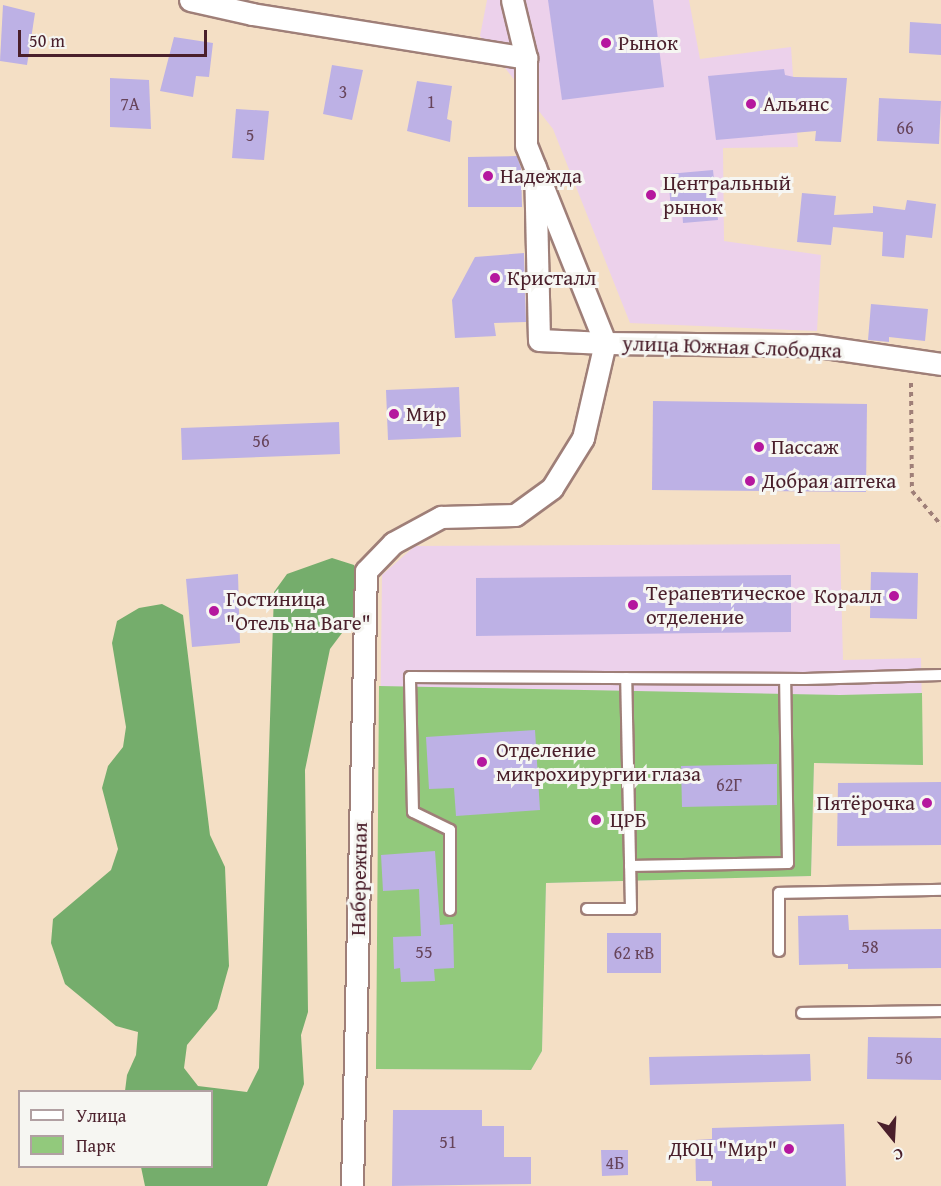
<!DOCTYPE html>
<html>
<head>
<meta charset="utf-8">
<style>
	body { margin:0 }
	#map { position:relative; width:941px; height:1186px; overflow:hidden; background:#f4dfc5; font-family:"Gentium Book Plus",serif }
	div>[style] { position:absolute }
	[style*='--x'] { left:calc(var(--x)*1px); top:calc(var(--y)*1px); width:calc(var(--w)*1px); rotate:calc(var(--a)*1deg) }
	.built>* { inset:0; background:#ecd1eb }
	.green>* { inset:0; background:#92c97c }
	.forest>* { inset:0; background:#75ad6c }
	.building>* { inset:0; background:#bdb1e5 }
	.path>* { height:4px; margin-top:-2px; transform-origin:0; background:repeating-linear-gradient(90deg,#9f7f78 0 4.5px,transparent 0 9px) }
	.roads { filter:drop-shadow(2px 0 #9f7f78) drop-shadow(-2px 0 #9f7f78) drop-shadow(0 2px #9f7f78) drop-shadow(0 -2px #9f7f78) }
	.service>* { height:10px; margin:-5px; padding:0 5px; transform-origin:5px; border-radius:5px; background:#fff }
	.minor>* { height:21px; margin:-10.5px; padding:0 10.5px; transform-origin:10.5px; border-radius:10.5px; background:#fff }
	.dots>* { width:16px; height:16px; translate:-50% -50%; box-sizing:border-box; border:3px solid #f6f6f2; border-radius:50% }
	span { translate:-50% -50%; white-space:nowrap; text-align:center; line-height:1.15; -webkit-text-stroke:6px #f6f6f2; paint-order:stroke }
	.number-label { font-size:18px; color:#67445a }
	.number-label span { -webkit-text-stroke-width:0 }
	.poi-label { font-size:21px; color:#4a1f2b }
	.left { translate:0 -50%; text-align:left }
	.right { translate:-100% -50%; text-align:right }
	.street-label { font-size:21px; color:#4a1f2b }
	.legend { position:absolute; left:18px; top:1090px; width:195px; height:78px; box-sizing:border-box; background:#f6f6f2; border:2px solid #b1a0a2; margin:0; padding:8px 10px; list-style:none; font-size:18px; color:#4a1f2b }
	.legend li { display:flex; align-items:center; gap:12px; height:30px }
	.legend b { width:30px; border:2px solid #b1a0a2 }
	.north { position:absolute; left:863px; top:1108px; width:60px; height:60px; -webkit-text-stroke:4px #f6f6f2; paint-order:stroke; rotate:162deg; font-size:16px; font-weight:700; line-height:24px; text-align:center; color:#4a1f2b }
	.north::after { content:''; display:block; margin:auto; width:21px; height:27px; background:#4a1f2b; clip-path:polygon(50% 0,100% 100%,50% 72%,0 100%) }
	.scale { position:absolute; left:18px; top:30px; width:189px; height:27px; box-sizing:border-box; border:3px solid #4a1f2b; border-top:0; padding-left:8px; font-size:18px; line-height:21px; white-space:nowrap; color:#4a1f2b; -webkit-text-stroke:4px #f6f6f2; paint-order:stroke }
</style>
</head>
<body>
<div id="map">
	<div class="built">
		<div style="clip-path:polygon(487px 0,689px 0,700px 59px,791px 47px,798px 147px,723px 148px,724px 241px,821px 255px,817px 331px,630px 323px,553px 129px,480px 36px)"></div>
		<div style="clip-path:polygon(840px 544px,843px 660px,921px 658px,923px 765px,814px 763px,811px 876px,546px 883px,542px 1051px,531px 1070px,376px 1069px,382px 575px,415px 546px)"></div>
	</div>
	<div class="green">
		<div style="clip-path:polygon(379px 686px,840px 695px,922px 693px,923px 765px,814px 763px,811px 876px,546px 883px,542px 1051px,531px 1070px,376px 1069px)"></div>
	</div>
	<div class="forest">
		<div style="clip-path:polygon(332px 558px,354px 565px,362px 588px,357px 613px,330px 649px,305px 770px,308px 1012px,301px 1035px,304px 1084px,267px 1186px,145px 1186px,141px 1167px,212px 1166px,212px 1092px,125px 1091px,127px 1075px,136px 1055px,138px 1032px,116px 1026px,65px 984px,51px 943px,53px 919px,111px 870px,118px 849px,102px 788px,108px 766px,123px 747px,126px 727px,112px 643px,117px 621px,139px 608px,162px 604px,183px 615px,210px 835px,225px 867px,229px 966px,217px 1009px,187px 1045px,184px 1068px,198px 1086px,247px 1092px,259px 1068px,274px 592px,287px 574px)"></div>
	</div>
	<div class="building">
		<div style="clip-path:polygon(548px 0,653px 0,664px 87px,562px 100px)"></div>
		<div style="clip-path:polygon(3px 5px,35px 13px,27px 65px,0 61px)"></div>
		<div style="clip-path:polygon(910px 22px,941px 24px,941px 55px,909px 53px)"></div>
		<div style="clip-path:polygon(174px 37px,213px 43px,209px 77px,196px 76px,193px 97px,160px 91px)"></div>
		<div style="clip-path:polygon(332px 65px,363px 70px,352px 120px,323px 114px)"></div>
		<div style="clip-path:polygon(784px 69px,785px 75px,794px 77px,847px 78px,841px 142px,815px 141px,816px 131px,716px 140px,708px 76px)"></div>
		<div style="clip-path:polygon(110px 78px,149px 80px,151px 129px,110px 127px)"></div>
		<div style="clip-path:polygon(417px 81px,452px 86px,447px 119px,452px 121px,450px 142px,407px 131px)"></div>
		<div style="clip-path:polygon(879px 98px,941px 101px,939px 144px,877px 141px)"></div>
		<div style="clip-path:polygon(236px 109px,269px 111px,264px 160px,232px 158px)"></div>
		<div style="clip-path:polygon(517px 156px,521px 168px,522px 207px,468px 207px,468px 157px)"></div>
		<div style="clip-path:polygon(713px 170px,718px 220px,683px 223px,682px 209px,671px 210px,668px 174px)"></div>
		<div style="clip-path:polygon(802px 193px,836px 196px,834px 215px,873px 213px,873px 206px,905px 210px,907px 200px,936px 204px,932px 238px,906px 235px,904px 258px,882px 256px,883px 232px,833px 227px,831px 245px,797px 242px)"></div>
		<div style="clip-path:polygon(524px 253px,526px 322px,494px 323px,496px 336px,455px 338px,452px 300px,475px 257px)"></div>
		<div style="clip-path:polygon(871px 304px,928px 309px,925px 341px,889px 337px,889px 342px,868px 340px)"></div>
		<div style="clip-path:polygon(459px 387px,461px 437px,388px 440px,386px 390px)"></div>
		<div style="clip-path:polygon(653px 401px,867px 404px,866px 492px,652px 490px)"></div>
		<div style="clip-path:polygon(339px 422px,340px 454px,182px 460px,181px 428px)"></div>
		<div style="clip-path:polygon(871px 572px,918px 573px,917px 619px,870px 618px)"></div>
		<div style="clip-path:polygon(238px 574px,240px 643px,192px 647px,186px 579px)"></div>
		<div style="clip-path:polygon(791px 575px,791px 632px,476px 636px,476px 578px)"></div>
		<div style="clip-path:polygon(535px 730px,540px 810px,456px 816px,454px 788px,429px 789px,426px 737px)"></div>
		<div style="clip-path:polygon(777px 764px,777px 805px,682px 807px,681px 766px)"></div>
		<div style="clip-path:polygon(941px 782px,941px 845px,837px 846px,838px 783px)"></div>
		<div style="clip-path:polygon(435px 851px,440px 925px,453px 924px,454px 968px,434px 969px,435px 981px,401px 982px,400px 968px,394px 969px,393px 937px,421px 936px,419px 889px,383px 891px,381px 855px)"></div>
		<div style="clip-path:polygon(848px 915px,849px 930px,941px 929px,941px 968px,848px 969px,848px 964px,799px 965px,798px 916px)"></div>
		<div style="clip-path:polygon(607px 933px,661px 933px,661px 973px,607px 973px)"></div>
		<div style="clip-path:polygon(868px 1037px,941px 1038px,941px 1080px,867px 1079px)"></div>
		<div style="clip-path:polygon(810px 1054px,811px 1081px,650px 1085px,649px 1057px)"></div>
		<div style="clip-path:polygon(393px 1110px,482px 1110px,482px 1126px,504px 1126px,504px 1157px,531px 1157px,531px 1184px,392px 1186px)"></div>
		<div style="clip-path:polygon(844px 1124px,846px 1186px,712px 1186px,712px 1181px,696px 1181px,695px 1140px,712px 1139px,712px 1128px)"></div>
		<div style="clip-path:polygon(601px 1150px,628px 1150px,628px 1175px,602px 1176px)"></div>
	</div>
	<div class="path">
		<div style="--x:911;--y:383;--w:108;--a:89.5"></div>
		<div style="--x:912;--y:491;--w:45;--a:49.5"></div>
	</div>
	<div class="roads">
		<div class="service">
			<div style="--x:630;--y:866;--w:158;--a:-1.1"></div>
			<div style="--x:788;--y:863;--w:184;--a:-90.9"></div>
			<div style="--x:587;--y:909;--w:44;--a:0"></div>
			<div style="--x:631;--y:909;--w:231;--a:-91.2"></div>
			<div style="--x:450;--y:910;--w:80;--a:-90"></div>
			<div style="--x:450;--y:830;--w:41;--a:-154.1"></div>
			<div style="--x:413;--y:812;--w:135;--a:-91.3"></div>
			<div style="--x:410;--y:677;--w:395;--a:0.3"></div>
			<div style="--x:805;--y:679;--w:136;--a:-1.7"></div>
			<div style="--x:779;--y:951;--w:58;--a:-90"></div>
			<div style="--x:779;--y:893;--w:162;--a:-1.1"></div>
			<div style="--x:802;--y:1013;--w:139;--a:-0.8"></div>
		</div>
		<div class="minor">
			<div style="--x:190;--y:0;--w:64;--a:12.7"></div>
			<div style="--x:252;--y:14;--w:278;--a:9.1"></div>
			<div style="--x:526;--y:58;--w:87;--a:90"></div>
			<div style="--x:526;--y:145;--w:213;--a:68.2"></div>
			<div style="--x:605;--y:343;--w:206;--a:0.6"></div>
			<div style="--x:811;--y:345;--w:131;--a:8.3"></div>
			<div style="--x:512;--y:0;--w:60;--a:76.4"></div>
			<div style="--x:352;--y:1186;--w:615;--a:-88.7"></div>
			<div style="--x:366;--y:571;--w:39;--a:-46"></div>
			<div style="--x:393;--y:543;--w:55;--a:-28.4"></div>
			<div style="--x:441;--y:517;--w:74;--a:-1.5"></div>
			<div style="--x:515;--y:515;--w:46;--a:-36.1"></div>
			<div style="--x:552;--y:488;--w:59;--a:-58.2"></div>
			<div style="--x:583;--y:438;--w:98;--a:-77"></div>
			<div style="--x:605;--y:343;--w:66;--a:-177.4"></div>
			<div style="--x:539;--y:340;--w:173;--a:-91.3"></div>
		</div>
	</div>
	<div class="dots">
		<div style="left:606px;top:43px;background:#b5179e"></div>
		<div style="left:751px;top:104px;background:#b5179e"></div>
		<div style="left:488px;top:176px;background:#b5179e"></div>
		<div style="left:651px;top:195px;background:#b5179e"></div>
		<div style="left:495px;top:278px;background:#b5179e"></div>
		<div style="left:394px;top:414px;background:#b5179e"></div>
		<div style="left:759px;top:447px;background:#b5179e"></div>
		<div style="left:750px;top:481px;background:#b5179e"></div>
		<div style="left:894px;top:596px;background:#b5179e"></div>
		<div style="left:633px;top:605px;background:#b5179e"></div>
		<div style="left:214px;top:611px;background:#b5179e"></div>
		<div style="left:482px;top:762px;background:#b5179e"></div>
		<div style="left:927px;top:803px;background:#b5179e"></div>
		<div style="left:596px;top:820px;background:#b5179e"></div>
		<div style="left:789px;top:1149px;background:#b5179e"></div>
	</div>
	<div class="number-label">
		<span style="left:343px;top:92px">3</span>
		<span style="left:431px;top:102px">1</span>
		<span style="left:130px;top:104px">7А</span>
		<span style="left:905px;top:128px">66</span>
		<span style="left:250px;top:135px">5</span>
		<span style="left:261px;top:441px">56</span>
		<span style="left:729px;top:785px">62Г</span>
		<span style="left:870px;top:947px">58</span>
		<span style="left:424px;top:952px">55</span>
		<span style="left:634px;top:953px">62 кВ</span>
		<span style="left:904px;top:1058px">56</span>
		<span style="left:448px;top:1142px">51</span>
		<span style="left:615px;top:1163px">4Б</span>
	</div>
	<div class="poi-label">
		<span class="left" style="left:618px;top:43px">Рынок</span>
		<span class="left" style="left:763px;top:104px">Альянс</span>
		<span class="left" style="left:500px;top:176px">Надежда</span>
		<span class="left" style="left:663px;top:195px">Центральный<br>рынок</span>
		<span class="left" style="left:507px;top:278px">Кристалл</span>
		<span class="left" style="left:406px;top:414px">Мир</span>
		<span class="left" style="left:771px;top:447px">Пассаж</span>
		<span class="left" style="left:762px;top:481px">Добрая аптека</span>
		<span class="left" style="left:646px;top:605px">Терапевтическое<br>отделение</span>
		<span class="right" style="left:882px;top:596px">Коралл</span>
		<span class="left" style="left:226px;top:611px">Гостиница<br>"Отель на Ваге"</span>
		<span class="left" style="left:496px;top:762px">Отделение<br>микрохирургии глаза</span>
		<span class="right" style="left:915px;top:803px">Пятёрочка</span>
		<span class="left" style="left:610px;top:820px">ЦРБ</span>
		<span class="right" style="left:777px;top:1149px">ДЮЦ "Мир"</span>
	</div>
	<div class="street-label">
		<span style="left:732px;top:347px;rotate:2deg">улица Южная Слободка</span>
		<span style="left:359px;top:879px;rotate:-89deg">Набережная</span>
	</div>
	<ul class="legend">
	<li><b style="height:8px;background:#fff"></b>Улица</li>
	<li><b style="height:16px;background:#92c97c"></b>Парк</li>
	</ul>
	<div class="north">С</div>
	<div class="scale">50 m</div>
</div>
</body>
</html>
